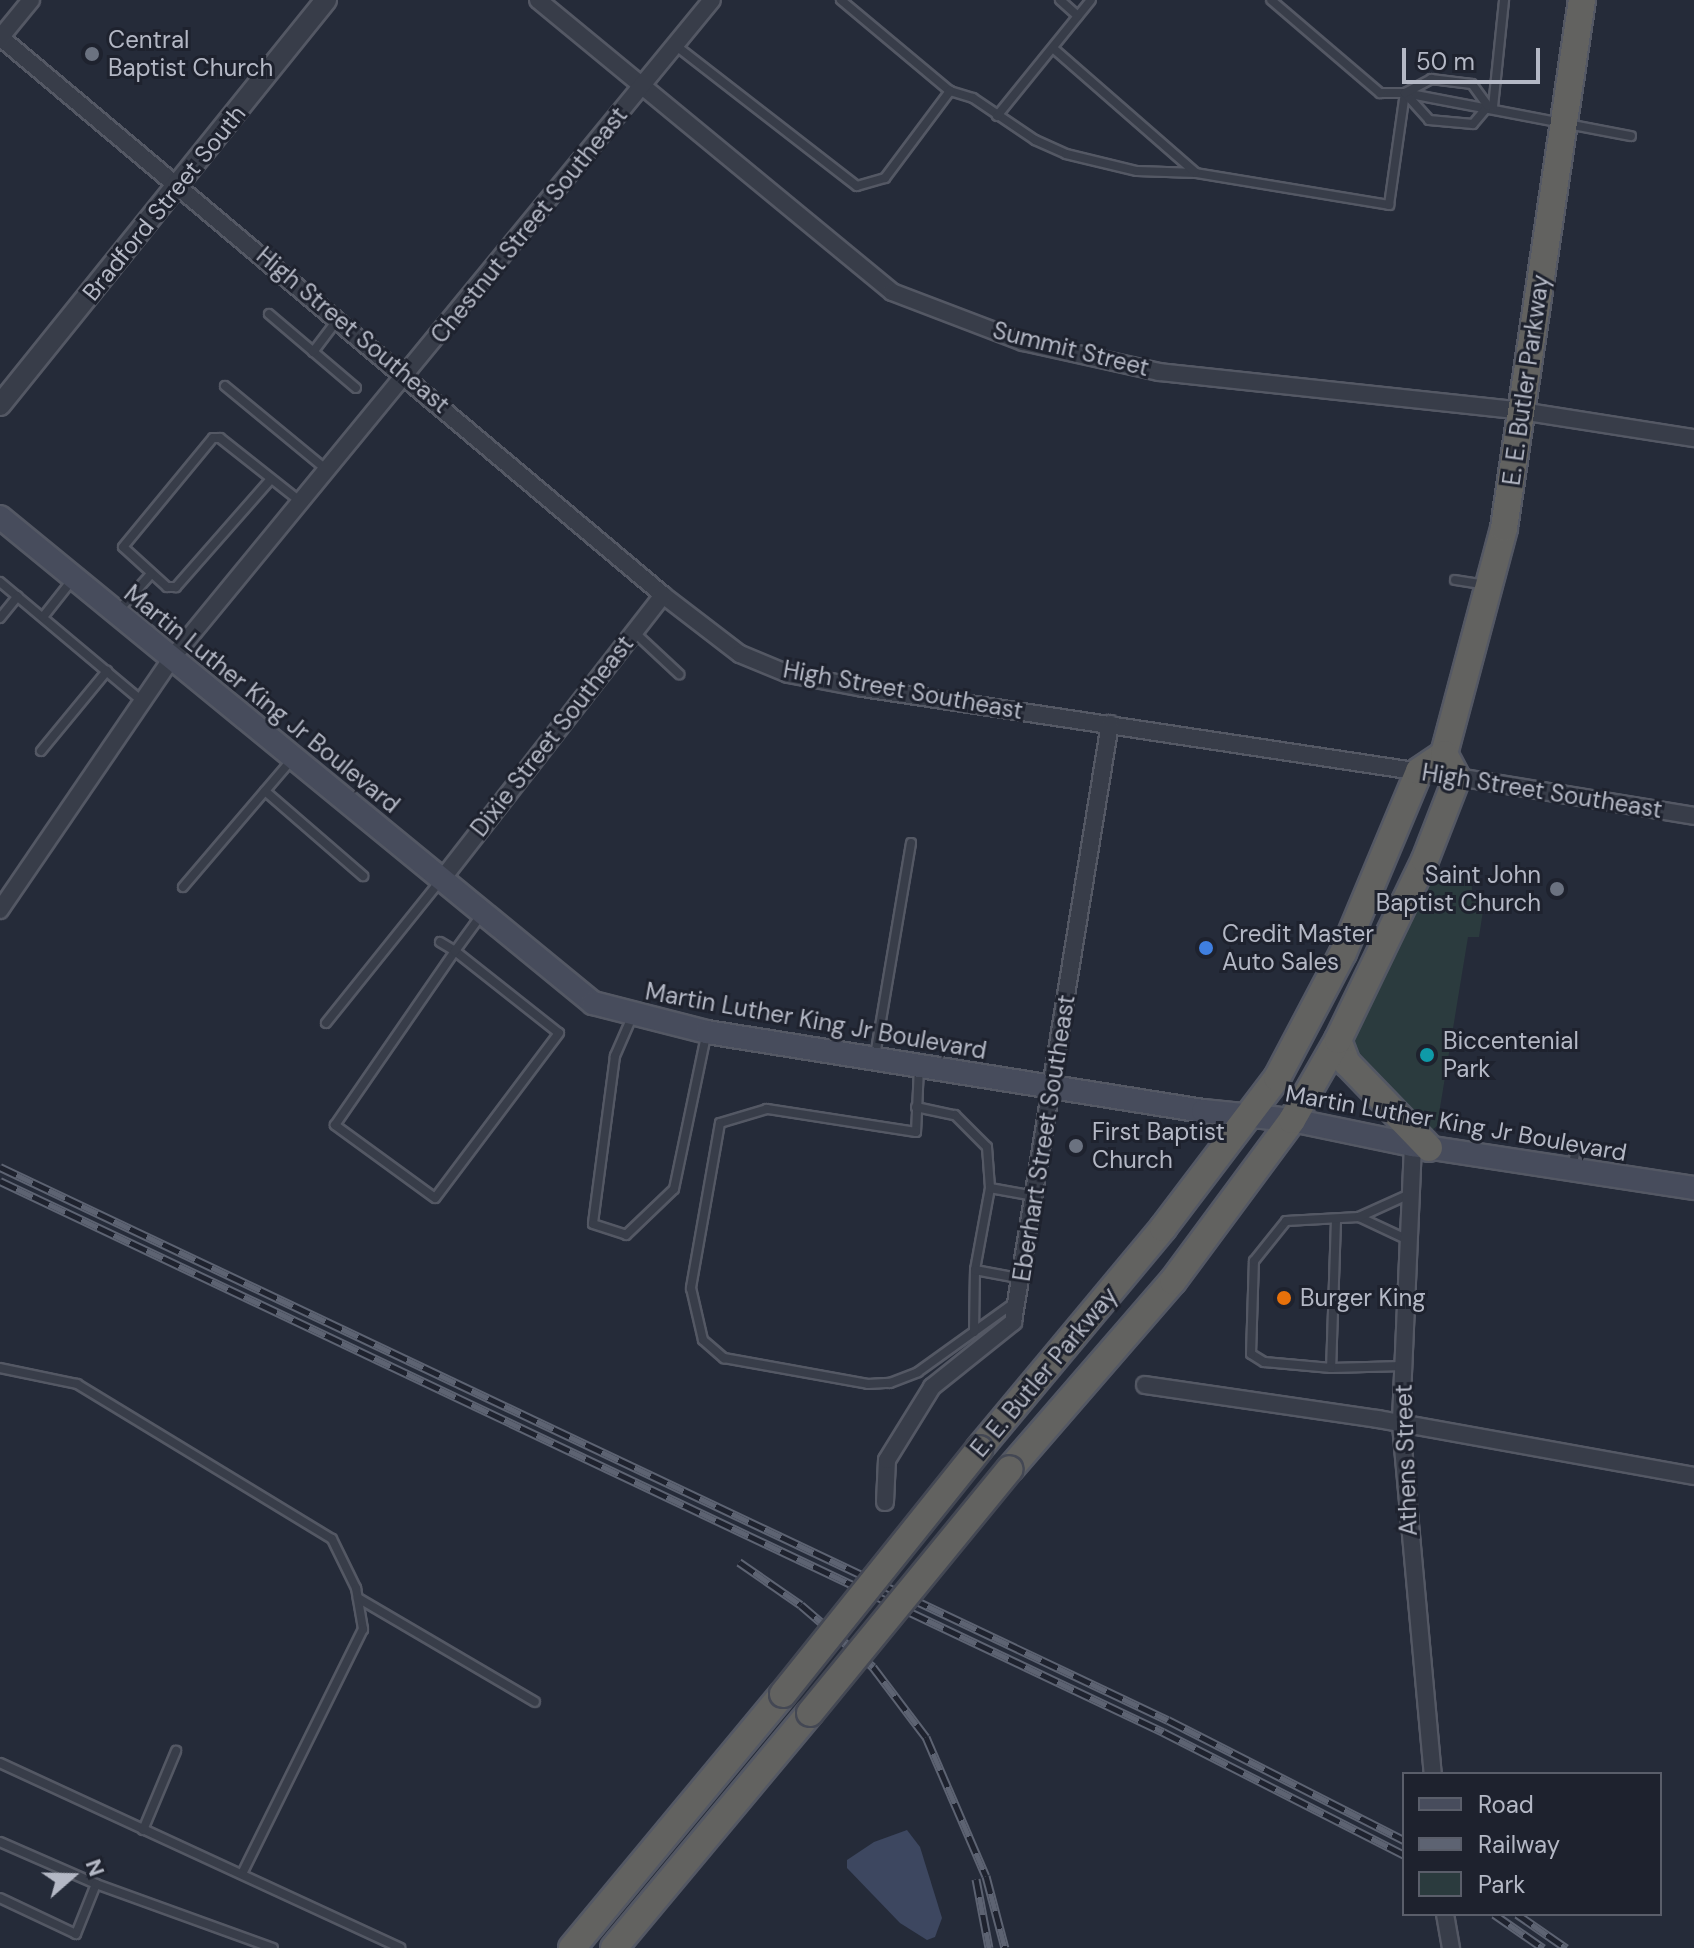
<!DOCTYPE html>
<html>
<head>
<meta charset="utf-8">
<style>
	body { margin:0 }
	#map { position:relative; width:1694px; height:1948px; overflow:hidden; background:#252b39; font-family:"DM Sans",sans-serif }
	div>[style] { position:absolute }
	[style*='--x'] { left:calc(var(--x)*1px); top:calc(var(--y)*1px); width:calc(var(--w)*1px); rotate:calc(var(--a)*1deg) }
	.green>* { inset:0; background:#2b3b3e }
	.water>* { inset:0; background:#3d4760 }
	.roads { filter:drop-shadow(2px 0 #545864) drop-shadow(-2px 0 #545864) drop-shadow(0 2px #545864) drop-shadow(0 -2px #545864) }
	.service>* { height:8px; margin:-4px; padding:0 4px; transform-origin:4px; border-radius:4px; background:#383d49 }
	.minor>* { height:16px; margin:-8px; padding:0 8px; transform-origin:8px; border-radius:8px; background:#383d49 }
	.tertiary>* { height:20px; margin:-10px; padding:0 10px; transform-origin:10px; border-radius:10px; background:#383d49 }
	.secondary>* { height:22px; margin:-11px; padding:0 11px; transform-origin:11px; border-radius:11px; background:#474c5c }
	.trunk>* { height:26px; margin:-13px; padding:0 13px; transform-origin:13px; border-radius:13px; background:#626260 }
	.rail>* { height:9px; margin-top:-4.5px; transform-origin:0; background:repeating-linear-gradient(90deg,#1e222e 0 18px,#5d6372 0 36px); box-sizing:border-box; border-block:2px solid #5d6372 }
	.bridges { filter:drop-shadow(2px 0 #444854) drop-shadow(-2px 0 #444854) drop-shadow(0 2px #444854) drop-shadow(0 -2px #444854) }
	.trunk-bridge>* { height:26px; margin:-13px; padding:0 13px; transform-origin:13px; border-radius:13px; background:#626260 }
	.dots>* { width:22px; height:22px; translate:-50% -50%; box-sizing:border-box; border:4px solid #1e222e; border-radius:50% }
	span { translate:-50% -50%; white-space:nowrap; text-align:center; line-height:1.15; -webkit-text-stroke:6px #1e222e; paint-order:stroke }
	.poi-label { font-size:24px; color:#b4b8c5 }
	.left { translate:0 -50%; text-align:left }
	.right { translate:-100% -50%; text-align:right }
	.street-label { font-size:24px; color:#b4b8c5 }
	.legend { position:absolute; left:1402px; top:1772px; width:260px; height:144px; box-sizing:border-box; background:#1e222e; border:2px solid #5a5e6a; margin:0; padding:10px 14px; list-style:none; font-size:24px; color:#b4b8c5 }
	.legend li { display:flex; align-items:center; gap:16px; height:40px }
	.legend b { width:40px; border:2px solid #5a5e6a }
	.north { position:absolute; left:32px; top:1836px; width:80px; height:80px; -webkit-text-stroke:6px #1e222e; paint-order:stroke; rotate:70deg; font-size:22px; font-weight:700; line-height:32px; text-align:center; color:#b4b8c5 }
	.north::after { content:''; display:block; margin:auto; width:28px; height:36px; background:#b4b8c5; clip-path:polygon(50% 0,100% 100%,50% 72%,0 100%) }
	.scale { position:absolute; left:1402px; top:48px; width:138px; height:36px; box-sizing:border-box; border:4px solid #b4b8c5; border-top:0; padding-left:10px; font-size:24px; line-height:28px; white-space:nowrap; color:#b4b8c5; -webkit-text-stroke:6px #1e222e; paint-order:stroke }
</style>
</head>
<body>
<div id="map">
	<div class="green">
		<div style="clip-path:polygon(1434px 867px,1471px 873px,1472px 890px,1485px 898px,1479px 937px,1468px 937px,1437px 1126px,1431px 1131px,1364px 1069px,1352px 1041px)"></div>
	</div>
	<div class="water">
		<div style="clip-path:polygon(907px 1830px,920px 1847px,942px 1918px,935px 1937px,927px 1940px,900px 1923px,847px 1868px,847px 1860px,874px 1842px)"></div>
	</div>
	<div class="roads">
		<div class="service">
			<div style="--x:841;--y:0;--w:142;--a:39.9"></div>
			<div style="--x:950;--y:91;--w:24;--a:17"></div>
			<div style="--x:973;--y:98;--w:75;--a:34.1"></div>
			<div style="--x:1035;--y:140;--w:34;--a:24"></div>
			<div style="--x:1066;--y:154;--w:73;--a:13.5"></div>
			<div style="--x:1137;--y:171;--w:59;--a:1.9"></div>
			<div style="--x:1196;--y:173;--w:196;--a:9.4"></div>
			<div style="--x:1389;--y:205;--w:113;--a:-81.9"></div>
			<div style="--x:1405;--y:93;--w:25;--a:180"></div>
			<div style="--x:1380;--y:93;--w:143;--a:-139.5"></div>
			<div style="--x:1060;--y:0;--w:24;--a:42"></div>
			<div style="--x:675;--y:45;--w:230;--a:37.8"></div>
			<div style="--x:857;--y:186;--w:29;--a:-16"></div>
			<div style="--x:885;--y:178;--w:109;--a:-53.2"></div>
			<div style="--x:1054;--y:49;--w:187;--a:41.1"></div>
			<div style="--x:1405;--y:93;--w:230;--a:10.8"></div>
			<div style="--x:1405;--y:93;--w:36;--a:48"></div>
			<div style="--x:1429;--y:120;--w:44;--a:5.2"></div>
			<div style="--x:1473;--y:124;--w:23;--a:-50"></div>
			<div style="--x:1405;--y:93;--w:30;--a:-28"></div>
			<div style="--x:1431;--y:79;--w:41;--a:7"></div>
			<div style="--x:1472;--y:84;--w:27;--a:54"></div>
			<div style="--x:1493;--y:107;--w:108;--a:-84.1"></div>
			<div style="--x:997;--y:116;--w:149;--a:-51"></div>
			<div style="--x:269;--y:314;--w:114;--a:40.4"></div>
			<div style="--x:313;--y:352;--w:41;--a:-52.9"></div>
			<div style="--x:225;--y:386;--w:132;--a:39.5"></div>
			<div style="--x:271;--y:479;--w:144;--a:131.3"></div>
			<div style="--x:176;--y:587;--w:9;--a:180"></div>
			<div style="--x:167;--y:587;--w:59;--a:-137.7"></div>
			<div style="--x:123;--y:547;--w:141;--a:-50.5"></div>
			<div style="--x:213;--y:438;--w:7;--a:0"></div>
			<div style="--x:220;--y:438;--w:103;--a:38.3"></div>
			<div style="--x:1455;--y:580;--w:32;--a:9"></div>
			<div style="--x:0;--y:582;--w:185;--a:40"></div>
			<div style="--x:117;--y:612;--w:51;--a:-48.2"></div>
			<div style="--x:43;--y:617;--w:48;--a:-51.7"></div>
			<div style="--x:0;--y:618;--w:28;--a:-51"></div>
			<div style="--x:634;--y:632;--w:62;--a:43"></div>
			<div style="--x:41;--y:751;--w:104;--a:-50.5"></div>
			<div style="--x:265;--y:791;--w:130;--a:40.9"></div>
			<div style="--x:183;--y:887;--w:170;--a:-49.5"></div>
			<div style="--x:440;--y:942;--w:17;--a:31"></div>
			<div style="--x:455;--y:951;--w:132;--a:38.3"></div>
			<div style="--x:559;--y:1033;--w:206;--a:126.9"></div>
			<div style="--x:435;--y:1198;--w:124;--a:-143.9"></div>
			<div style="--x:335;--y:1125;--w:211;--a:-55.4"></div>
			<div style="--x:455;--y:951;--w:46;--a:-53.9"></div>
			<div style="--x:632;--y:1017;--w:43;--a:113.6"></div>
			<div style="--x:615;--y:1056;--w:169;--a:97.5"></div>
			<div style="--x:593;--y:1224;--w:35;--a:18"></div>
			<div style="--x:626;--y:1235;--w:66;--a:-43.8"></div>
			<div style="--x:674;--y:1189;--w:156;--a:-78.2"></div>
			<div style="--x:326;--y:1023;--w:184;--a:-51.2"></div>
			<div style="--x:875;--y:1056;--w:216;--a:-80.4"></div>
			<div style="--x:919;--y:1067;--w:65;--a:92.6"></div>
			<div style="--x:916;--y:1132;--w:151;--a:-171.2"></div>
			<div style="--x:767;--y:1109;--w:49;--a:163.4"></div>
			<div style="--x:720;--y:1123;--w:168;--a:100"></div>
			<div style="--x:691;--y:1288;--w:53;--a:77"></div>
			<div style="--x:703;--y:1340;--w:28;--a:41"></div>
			<div style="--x:724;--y:1358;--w:146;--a:10.2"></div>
			<div style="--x:868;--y:1384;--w:22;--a:-3"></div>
			<div style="--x:890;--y:1383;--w:30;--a:-21"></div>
			<div style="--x:918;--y:1372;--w:118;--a:-35.7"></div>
			<div style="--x:916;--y:1107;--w:40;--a:12"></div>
			<div style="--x:955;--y:1115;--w:45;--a:45"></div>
			<div style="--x:987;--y:1147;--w:41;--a:85.8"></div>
			<div style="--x:990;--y:1188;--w:83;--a:100.4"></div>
			<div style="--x:1572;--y:1169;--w:16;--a:-79"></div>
			<div style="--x:990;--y:1188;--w:45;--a:10.3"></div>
			<div style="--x:1359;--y:1217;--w:54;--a:25.1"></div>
			<div style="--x:1336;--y:1220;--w:148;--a:91.9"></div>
			<div style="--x:1331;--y:1368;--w:72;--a:-1.6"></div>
			<div style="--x:974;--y:1332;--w:62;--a:-89.1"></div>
			<div style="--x:975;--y:1270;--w:49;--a:10.6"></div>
			<div style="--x:0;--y:1368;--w:79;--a:11.7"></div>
			<div style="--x:77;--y:1384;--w:298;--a:31.3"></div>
			<div style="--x:332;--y:1539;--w:55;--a:63.9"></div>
			<div style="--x:356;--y:1588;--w:42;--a:80.3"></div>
			<div style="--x:363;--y:1629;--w:273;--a:116.3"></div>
			<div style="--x:1331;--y:1368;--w:67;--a:-174.9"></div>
			<div style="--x:1264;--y:1362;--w:15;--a:-148"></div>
			<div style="--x:1251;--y:1354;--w:93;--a:-88.2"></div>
			<div style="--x:1254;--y:1261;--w:51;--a:-51.3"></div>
			<div style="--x:1286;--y:1221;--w:73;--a:-3.1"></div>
			<div style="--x:1359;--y:1217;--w:56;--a:-24.3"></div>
			<div style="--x:358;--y:1598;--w:205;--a:30.4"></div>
			<div style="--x:0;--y:1763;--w:441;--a:24.8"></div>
			<div style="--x:143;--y:1830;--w:86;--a:-67.3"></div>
			<div style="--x:0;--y:1842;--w:105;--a:23.6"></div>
			<div style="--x:96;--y:1884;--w:54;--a:111.8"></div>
			<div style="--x:76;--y:1934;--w:84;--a:-154.7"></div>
			<div style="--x:96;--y:1884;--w:188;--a:19.9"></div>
		</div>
		<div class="minor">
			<div style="--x:538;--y:0;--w:459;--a:39.5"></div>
			<div style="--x:892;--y:292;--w:140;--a:20.9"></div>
			<div style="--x:1023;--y:342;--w:139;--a:12.4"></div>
			<div style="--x:1159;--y:372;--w:364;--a:6.1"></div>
			<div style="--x:1521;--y:411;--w:175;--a:8.9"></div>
			<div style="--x:0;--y:37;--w:867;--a:40.08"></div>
			<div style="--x:663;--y:595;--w:97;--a:37.5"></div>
			<div style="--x:740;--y:654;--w:52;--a:22.6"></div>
			<div style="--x:788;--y:674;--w:76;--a:10.6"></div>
			<div style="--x:863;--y:688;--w:571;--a:8.56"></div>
			<div style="--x:0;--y:38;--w:49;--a:-50.8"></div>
			<div style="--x:1451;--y:776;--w:246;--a:9.3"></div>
			<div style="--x:442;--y:879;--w:360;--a:-52.1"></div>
			<div style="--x:0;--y:910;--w:305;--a:-55.7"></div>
			<div style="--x:172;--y:658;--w:851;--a:-50.63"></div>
			<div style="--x:1413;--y:1145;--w:280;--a:92.5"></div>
			<div style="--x:1401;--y:1425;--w:350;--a:84.8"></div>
			<div style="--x:1145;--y:1385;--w:235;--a:8.3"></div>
			<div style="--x:1378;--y:1419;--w:321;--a:10.2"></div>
			<div style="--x:885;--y:1502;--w:42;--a:-87.3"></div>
			<div style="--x:887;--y:1460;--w:86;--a:-58.3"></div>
			<div style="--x:932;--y:1387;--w:104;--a:-38.7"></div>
			<div style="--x:1013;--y:1322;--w:606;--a:-80.79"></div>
			<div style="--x:1445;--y:1914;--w:35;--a:80"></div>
		</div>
		<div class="tertiary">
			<div style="--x:0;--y:405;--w:520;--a:-51.17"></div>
		</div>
		<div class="secondary">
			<div style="--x:0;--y:517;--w:767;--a:39.34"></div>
			<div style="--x:593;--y:1003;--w:118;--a:14.3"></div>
			<div style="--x:707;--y:1032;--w:502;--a:9.05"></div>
			<div style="--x:1203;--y:1111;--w:89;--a:5.8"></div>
			<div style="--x:1292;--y:1120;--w:124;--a:11.7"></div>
			<div style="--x:1413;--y:1145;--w:284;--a:8.7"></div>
		</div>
		<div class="trunk">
			<div style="--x:1338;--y:1040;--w:25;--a:69"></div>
			<div style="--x:1347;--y:1063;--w:118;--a:46"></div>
			<div style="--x:979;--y:1449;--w:288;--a:-50.2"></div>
			<div style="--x:1163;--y:1228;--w:188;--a:-52.8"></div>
			<div style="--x:1277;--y:1078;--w:141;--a:-62.2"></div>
			<div style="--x:1343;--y:953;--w:197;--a:-67.3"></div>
			<div style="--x:1419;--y:771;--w:30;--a:-34"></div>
			<div style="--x:1444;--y:754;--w:234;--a:-75.1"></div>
			<div style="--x:1504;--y:528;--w:534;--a:-81.6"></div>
			<div style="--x:1010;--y:1469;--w:249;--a:-49.1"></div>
			<div style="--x:1173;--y:1281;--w:200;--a:-53.5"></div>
			<div style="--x:1292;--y:1120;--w:92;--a:-60.1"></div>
			<div style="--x:1338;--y:1040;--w:200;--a:-64.2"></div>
			<div style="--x:1425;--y:860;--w:88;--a:-68.7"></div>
			<div style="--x:1457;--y:778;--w:27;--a:-118"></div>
			<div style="--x:572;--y:1948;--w:330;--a:-50.3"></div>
			<div style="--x:614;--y:1948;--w:306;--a:-50.2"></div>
		</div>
	</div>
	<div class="rail">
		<div style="--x:0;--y:1167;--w:1292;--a:25.34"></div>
		<div style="--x:1168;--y:1720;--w:265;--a:27"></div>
		<div style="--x:0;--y:1181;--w:1287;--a:25.35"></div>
		<div style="--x:1163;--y:1732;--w:271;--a:27"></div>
		<div style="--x:739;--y:1562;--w:75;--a:34.7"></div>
		<div style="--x:801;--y:1605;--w:95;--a:40.7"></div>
		<div style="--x:873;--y:1667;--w:88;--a:52.9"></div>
		<div style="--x:926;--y:1737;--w:151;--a:66.7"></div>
		<div style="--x:986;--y:1876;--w:74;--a:75.2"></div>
		<div style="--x:976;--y:1879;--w:70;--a:79.3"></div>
		<div style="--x:1494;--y:1914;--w:60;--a:34.8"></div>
		<div style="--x:1517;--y:1914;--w:60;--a:34.8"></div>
	</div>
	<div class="bridges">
		<div class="trunk-bridge">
			<div style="--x:783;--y:1694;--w:314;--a:-51.3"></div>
			<div style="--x:810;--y:1713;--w:315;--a:-50.7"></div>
		</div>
	</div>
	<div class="dots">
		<div style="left:92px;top:54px;background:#6b7280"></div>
		<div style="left:1557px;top:889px;background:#6b7280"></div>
		<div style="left:1206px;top:948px;background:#3f7fe0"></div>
		<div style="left:1427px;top:1055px;background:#0f9aa8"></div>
		<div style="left:1076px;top:1146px;background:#6b7280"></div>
		<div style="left:1284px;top:1298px;background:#e8710a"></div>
	</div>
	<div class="poi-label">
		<span class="left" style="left:108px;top:54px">Central<br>Baptist Church</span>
		<span class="right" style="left:1541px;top:889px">Saint John<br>Baptist Church</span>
		<span class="left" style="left:1222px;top:948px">Credit Master<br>Auto Sales</span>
		<span class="left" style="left:1443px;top:1055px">Biccentenial<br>Park</span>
		<span class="left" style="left:1092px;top:1146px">First Baptist<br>Church</span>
		<span class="left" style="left:1300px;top:1298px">Burger King</span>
	</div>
	<div class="street-label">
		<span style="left:164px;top:203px;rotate:-51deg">Bradford Street South</span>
		<span style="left:529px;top:225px;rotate:-51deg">Chestnut Street Southeast</span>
		<span style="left:353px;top:330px;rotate:40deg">High Street Southeast</span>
		<span style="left:1071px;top:349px;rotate:14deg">Summit Street</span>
		<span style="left:1526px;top:380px;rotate:-82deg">E. E. Butler Parkway</span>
		<span style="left:903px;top:690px;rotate:10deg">High Street Southeast</span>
		<span style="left:262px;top:699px;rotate:39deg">Martin Luther King Jr Boulevard</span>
		<span style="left:552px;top:736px;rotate:-52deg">Dixie Street Southeast</span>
		<span style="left:1542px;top:791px;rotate:9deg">High Street Southeast</span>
		<span style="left:816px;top:1021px;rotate:10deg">Martin Luther King Jr Boulevard</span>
		<span style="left:1456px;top:1123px;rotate:10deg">Martin Luther King Jr Boulevard</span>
		<span style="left:1044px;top:1138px;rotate:-81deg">Eberhart Street Southeast</span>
		<span style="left:1044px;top:1372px;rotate:-50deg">E. E. Butler Parkway</span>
		<span style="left:1406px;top:1460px;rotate:-92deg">Athens Street</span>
	</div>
	<ul class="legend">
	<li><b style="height:10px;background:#474c5c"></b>Road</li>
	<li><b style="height:10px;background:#5d6372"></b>Railway</li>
	<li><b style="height:22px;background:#2b3b3e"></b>Park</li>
	</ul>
	<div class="north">N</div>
	<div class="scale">50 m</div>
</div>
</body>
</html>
